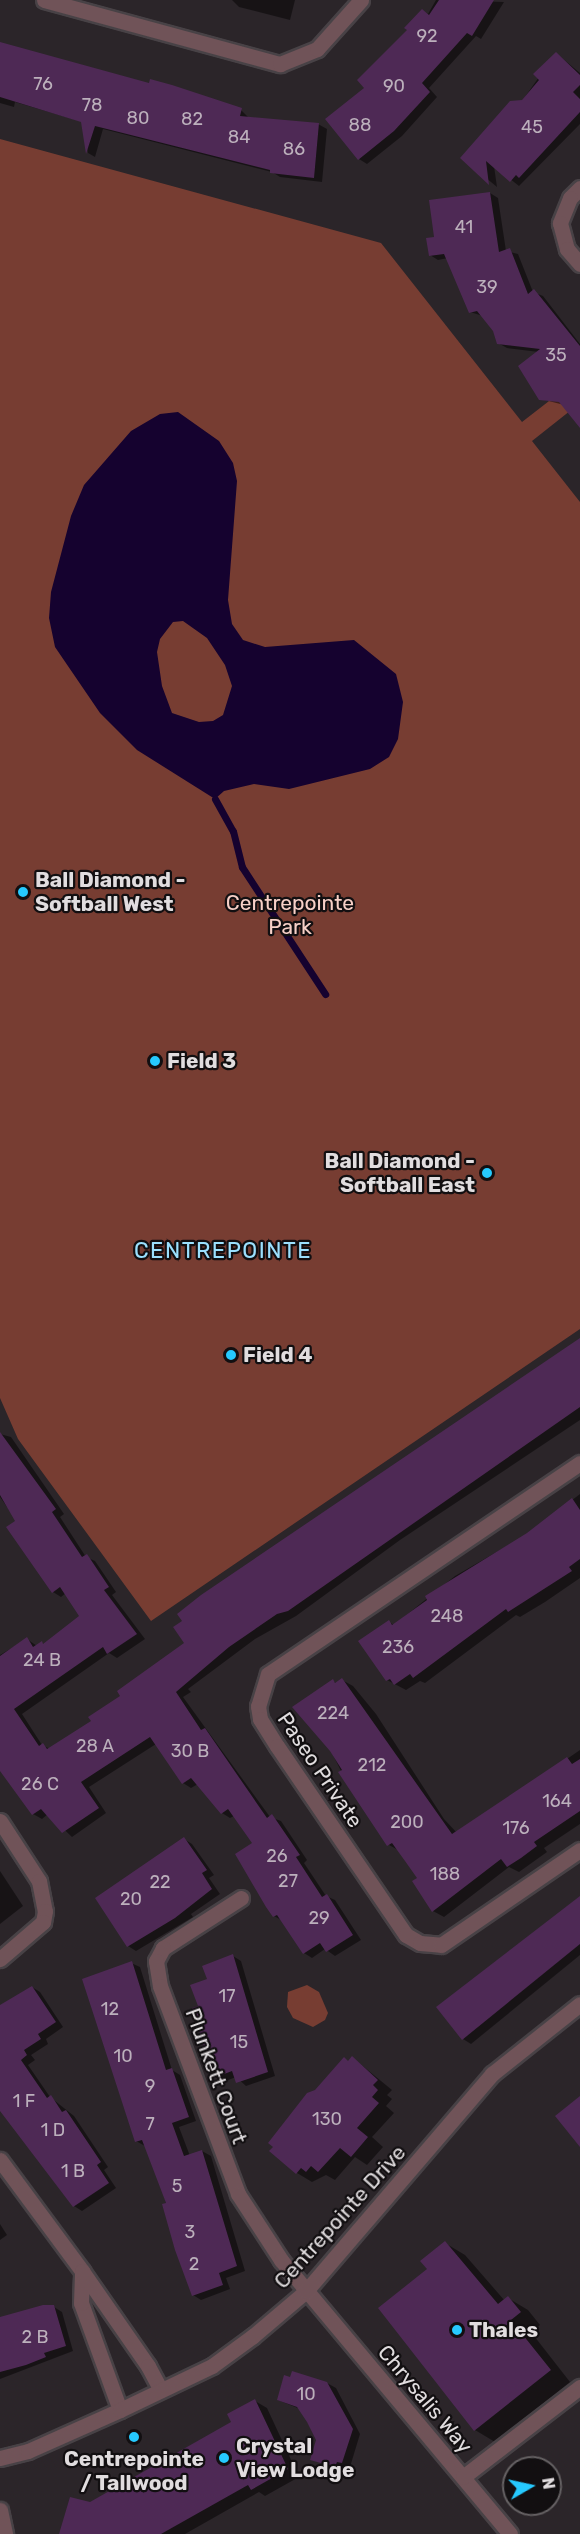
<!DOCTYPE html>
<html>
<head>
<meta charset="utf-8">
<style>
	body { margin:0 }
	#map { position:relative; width:580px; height:2534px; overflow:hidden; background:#2b2529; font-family:Rubik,sans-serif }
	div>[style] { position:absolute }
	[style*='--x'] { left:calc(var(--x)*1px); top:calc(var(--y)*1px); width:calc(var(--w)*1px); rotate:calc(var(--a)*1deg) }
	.green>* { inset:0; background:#773d32 }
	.water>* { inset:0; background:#15022f }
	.shadow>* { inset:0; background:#0007 }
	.stream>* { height:7px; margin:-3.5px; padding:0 3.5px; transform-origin:3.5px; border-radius:3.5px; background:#15022f }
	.building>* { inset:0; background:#4e2955 }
	.roads { filter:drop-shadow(2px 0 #484246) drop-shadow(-2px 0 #484246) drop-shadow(0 2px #484246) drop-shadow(0 -2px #484246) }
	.minor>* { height:15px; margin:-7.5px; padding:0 7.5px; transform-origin:7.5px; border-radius:7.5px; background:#705358 }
	.dots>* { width:16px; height:16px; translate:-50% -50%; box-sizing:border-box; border:3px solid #120f11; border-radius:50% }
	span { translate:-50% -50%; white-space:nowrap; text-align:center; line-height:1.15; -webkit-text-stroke:4.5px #120f11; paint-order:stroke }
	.number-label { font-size:18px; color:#bcb0bc }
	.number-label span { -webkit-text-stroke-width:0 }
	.poi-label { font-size:21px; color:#e1dddf; font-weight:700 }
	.left { translate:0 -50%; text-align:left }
	.right { translate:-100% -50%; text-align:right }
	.park-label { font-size:21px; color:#f7d0c7 }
	.street-label { font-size:21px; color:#e1dddf }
	.neighbourhood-label { font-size:22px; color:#9be0fe; letter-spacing:1.5px }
	.north { position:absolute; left:502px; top:2456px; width:60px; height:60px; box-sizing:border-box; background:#120f11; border:2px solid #656163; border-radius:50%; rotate:81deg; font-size:16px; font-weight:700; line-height:24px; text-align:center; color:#e1dddf }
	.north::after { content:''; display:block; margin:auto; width:21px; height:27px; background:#26c9fe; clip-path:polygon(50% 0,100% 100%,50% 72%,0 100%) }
</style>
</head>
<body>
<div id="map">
	<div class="green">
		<div style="clip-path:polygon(0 139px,381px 243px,522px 422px,580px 377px,580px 403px,532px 441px,580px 502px,580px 1329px,151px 1621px,18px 1439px,0 1398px)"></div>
		<div style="clip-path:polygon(307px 1985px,319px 1992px,328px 2013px,325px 2020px,313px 2027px,293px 2018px,287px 2007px,288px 1992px)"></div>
	</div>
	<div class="water">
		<div style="clip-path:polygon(evenodd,178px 412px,219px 441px,233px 463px,237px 481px,228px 600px,232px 624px,243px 640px,265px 647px,354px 640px,396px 674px,403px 702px,398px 739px,389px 757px,370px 769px,289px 789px,254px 784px,224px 791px,215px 799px,137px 750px,100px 713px,55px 647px,49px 618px,51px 592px,71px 516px,84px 485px,131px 431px,160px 414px,178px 412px,183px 621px,207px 638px,225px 665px,232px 686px,223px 715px,213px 721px,199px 722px,172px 713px,162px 686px,157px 652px,160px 639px,173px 622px,183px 621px)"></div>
	</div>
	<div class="shadow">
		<div style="clip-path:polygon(232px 0,295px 0,290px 20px,239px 7px)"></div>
		<div style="clip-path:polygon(436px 0,504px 2px,481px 39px,476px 36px,429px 88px,437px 97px,402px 136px,367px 164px,359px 159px,367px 88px,422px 10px,428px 14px)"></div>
		<div style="clip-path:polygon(0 48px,241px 110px,249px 118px,318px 124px,327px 129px,322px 182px,280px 177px,272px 172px,103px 129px,95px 157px,88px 153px,83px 122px,15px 102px,14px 107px,0 103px)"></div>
		<div style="clip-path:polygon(556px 53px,580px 73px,580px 124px,519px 186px,494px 166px,497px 187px,462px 158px,522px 101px)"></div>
		<div style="clip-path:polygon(490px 193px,498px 198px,506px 251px,518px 254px,533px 292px,543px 296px,580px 344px,580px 426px,564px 405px,541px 399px,539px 352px,507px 348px,498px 343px,495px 331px,483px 316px,470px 312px,448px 258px,438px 260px,430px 255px,436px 238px)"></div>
		<div style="clip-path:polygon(580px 1339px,580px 1420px,400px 1540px,296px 1616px,255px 1639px,188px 1689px,191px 1692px,183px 1697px,270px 1817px,281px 1821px,307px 1860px,304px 1863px,326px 1896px,335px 1900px,361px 1940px,335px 1956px,325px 1949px,312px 1958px,304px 1953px,283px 1921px,274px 1916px,254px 1844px,234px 1816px,230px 1818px,222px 1813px,198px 1784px,191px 1788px,183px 1783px,156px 1744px,89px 1787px,106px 1813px,72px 1837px,48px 1814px,42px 1819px,33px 1814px,0 1768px,0 1655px,27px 1639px,37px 1646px,45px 1644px,81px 1616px,66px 1593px,61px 1597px,53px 1592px,17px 1521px,0 1497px,0 1434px,11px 1437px,64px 1514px,60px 1517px,86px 1557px,95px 1561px,116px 1592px,112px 1595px,145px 1639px,117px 1658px,109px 1653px,22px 1714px,42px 1745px,50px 1749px,93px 1721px,186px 1643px,184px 1621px,202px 1596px)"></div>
		<div style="clip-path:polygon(580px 1494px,580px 1578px,545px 1602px,520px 1617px,516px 1615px,425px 1683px,420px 1681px,406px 1690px,387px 1680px,389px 1622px,394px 1625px,455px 1576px,528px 1534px)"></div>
		<div style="clip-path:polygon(342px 1680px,353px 1686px,376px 1714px,444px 1819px,458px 1834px,580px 1750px,580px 1824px,544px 1848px,547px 1852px,519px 1872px,509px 1867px,444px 1917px,433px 1911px,414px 1882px,419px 1879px,400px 1851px,389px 1845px,350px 1789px,331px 1751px,333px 1681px,337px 1684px)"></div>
		<div style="clip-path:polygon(184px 1839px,192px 1844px,214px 1875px,209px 1878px,220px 1894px,191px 1914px,193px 1917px,136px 1951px,128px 1946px)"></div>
		<div style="clip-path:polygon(0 1871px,23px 1906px,0 1924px)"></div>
		<div style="clip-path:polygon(580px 1899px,580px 1955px,471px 2044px,463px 2039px)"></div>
		<div style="clip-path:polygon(233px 1956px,241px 1961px,275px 2076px,246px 2086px,236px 2077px,223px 2082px,215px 2077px,208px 1980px)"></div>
		<div style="clip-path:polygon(131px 1963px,140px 1967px,172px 2070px,180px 2075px,196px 2121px,179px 2127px,190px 2156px,202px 2151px,211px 2156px,245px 2271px,226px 2278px,230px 2289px,201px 2300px,193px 2295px,159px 2179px,145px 2146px,136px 2141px)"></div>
		<div style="clip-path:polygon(32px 1987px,40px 1992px,63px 2027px,46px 2039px,48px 2044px,31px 2055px,35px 2060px,28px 2065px,50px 2097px,74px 2116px,108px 2167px,104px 2170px,116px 2188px,82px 2211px,74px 2206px,0 2107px,0 2014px)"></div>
		<div style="clip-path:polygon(353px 2058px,392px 2090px,387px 2095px,392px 2099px,386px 2106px,394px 2113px,372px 2137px,383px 2147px,367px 2165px,355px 2157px,335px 2180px,326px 2175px,312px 2182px,297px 2173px,316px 2092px,344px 2059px,349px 2062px)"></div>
		<div style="clip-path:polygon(0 2224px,7px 2235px,0 2240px)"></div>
		<div style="clip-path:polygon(445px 2243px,465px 2255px,505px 2301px,508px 2298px,528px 2310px,540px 2325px,531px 2332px,570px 2382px,495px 2442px,475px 2430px)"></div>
		<div style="clip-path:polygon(54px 2307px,62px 2312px,73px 2351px,0 2379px,0 2322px)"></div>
		<div style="clip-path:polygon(327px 2383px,336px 2388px,360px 2434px,350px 2467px,345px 2465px,344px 2471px,312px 2459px,318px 2440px,300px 2409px,278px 2400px)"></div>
		<div style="clip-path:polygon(255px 2401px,267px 2408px,299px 2477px,265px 2496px,259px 2492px,185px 2534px,61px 2534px,90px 2503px,233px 2423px)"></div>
	</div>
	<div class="stream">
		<div style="--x:215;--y:799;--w:37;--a:61"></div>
		<div style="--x:233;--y:831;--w:37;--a:76"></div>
		<div style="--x:242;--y:867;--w:152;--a:56.8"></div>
	</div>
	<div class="building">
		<div style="clip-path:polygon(439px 0,494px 0,472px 36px,467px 33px,422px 83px,430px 92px,394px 131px,358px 160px,325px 119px,364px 88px,357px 80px,407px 30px,404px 28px,422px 9px,429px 15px)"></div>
		<div style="clip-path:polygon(0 42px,149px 83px,150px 79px,172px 85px,242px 108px,240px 116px,319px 123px,314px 178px,270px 173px,270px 170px,95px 126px,86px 154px,81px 122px,0 97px)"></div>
		<div style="clip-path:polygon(556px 52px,580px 75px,580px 85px,573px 92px,580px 99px,580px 112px,519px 178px,516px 175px,510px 182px,486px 161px,489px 185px,460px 158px,510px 101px,522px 100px,539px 80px,533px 74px)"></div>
		<div style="clip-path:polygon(490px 192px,499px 252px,510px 248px,528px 294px,534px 289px,580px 346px,580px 428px,559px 402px,539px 400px,518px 366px,540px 349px,497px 344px,493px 331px,477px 311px,469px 313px,444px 254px,429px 256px,426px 238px,434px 237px,429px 200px)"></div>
		<div style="clip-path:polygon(580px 1338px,580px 1407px,288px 1611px,277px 1614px,229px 1647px,176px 1692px,201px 1730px,205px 1728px,267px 1818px,272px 1814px,300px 1855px,296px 1857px,322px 1897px,327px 1894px,353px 1935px,326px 1952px,320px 1943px,303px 1954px,277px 1915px,273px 1917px,266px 1907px,235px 1854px,252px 1843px,228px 1809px,221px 1814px,191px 1778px,182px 1784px,150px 1737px,81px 1782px,99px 1808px,62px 1833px,41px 1809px,32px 1815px,0 1771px,0 1656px,27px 1637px,33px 1647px,42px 1641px,43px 1644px,79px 1616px,60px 1587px,52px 1593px,6px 1527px,15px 1521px,0 1495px,0 1432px,56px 1509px,52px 1512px,82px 1557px,87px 1554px,109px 1587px,104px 1590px,137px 1634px,107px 1654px,103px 1647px,14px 1709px,39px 1746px,43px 1743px,47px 1749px,91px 1721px,88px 1717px,120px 1696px,117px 1691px,184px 1643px,173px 1627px,182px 1621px,177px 1614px,201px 1595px)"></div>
		<div style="clip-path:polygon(572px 1498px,580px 1510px,580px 1559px,569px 1567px,572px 1571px,508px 1612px,506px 1609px,413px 1678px,410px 1674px,394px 1685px,390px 1679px,386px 1681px,358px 1641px,389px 1620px,392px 1625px,427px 1600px,425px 1596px,527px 1533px)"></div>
		<div style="clip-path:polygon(342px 1678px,452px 1834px,567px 1757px,572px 1764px,580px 1759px,580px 1811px,534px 1842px,537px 1846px,521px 1858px,507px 1867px,501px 1859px,432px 1912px,412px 1881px,417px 1878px,405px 1861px,392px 1843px,387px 1846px,338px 1772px,342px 1770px,330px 1751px,292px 1707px,333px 1679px,335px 1683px)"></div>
		<div style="clip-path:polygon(184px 1837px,207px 1870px,202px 1873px,212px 1889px,175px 1918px,127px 1947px,95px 1898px)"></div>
		<div style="clip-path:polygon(580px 1896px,580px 1944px,462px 2040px,436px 2007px)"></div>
		<div style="clip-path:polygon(233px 1954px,268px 2072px,236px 2083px,232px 2071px,214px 2078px,192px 2008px,198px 2006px,190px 1985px,207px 1979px,202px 1966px)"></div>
		<div style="clip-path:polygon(132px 1961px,166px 2070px,172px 2068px,189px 2117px,172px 2123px,184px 2156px,202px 2150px,237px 2266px,219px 2273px,223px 2285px,192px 2296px,175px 2250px,162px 2204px,166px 2203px,142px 2140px,135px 2142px,82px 1979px)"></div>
		<div style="clip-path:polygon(32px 1986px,56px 2022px,38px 2034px,41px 2039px,24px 2050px,27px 2055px,21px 2060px,47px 2098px,51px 2095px,62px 2112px,66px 2110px,101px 2162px,97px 2165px,109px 2183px,73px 2207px,0 2111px,0 2005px)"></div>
		<div style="clip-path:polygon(352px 2056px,378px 2080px,373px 2085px,378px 2090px,372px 2097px,379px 2103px,357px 2128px,368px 2137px,351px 2157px,340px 2148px,318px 2172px,311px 2166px,306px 2172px,301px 2168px,296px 2174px,269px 2151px,273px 2147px,268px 2143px,307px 2093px,315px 2090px,344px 2057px,348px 2061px)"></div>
		<div style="clip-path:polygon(580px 2096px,580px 2147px,555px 2116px)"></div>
		<div style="clip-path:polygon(445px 2241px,498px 2304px,508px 2296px,521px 2312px,511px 2320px,551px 2370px,474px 2431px,378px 2308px,427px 2269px,420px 2261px)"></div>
		<div style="clip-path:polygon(43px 2305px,54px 2305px,66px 2346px,44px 2353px,46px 2357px,26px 2365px,0 2372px,0 2317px)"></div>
		<div style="clip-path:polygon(292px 2371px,327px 2382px,353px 2429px,342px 2463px,337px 2462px,335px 2467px,310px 2460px,316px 2440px,307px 2422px,297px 2407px,277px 2400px,284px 2375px,290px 2377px)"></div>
		<div style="clip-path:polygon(255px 2399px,288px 2469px,251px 2490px,248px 2485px,161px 2534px,59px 2534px,70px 2497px,90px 2502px,231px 2422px,227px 2414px)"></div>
	</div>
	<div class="roads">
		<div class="minor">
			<div style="--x:44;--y:0;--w:245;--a:15.2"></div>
			<div style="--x:280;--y:64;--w:40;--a:-22"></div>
			<div style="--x:317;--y:49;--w:66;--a:-48.1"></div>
			<div style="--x:580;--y:188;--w:14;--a:135"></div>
			<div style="--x:570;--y:198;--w:27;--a:112"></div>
			<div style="--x:560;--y:223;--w:27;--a:75"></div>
			<div style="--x:567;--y:249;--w:20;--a:49"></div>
			<div style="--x:580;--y:1463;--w:377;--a:145.9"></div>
			<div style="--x:268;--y:1674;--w:34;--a:107"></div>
			<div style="--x:258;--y:1706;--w:13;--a:81"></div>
			<div style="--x:260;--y:1719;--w:32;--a:58"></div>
			<div style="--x:277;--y:1746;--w:229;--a:55.7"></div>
			<div style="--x:406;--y:1935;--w:16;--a:30"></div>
			<div style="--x:420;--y:1943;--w:21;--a:5"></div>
			<div style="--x:441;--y:1945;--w:168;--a:-34.4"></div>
			<div style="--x:0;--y:1821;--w:72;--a:57"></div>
			<div style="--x:39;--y:1881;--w:31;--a:79"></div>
			<div style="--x:45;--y:1911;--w:11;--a:100"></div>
			<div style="--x:43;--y:1922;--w:57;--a:139.3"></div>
			<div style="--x:241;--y:1898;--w:93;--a:147.3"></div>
			<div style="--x:163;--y:1948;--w:15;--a:118"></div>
			<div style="--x:156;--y:1961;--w:25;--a:81"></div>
			<div style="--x:160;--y:1986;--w:222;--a:69.4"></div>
			<div style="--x:238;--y:2194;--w:79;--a:56.9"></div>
			<div style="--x:281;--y:2260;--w:357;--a:50.1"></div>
			<div style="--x:0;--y:2160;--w:138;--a:53.5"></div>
			<div style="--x:120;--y:2410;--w:114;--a:-110"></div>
			<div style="--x:81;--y:2303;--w:32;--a:-88"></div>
			<div style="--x:82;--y:2271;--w:116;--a:55.2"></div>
			<div style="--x:148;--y:2366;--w:27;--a:62"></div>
			<div style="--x:0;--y:2458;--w:29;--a:-14"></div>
			<div style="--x:28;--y:2451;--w:101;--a:-24"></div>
			<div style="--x:120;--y:2410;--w:102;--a:-25.6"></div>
			<div style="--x:212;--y:2366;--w:51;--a:-36.2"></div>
			<div style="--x:253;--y:2336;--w:70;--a:-40.3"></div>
			<div style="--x:306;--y:2291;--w:286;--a:-49.4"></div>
			<div style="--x:492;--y:2074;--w:112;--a:-38.5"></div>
			<div style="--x:463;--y:2477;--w:148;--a:-37.6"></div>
			<div style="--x:0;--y:2510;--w:25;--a:78"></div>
		</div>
	</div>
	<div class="dots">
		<div style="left:23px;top:892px;background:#26c9fe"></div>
		<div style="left:155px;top:1061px;background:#26c9fe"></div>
		<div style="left:487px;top:1173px;background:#26c9fe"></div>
		<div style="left:231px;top:1355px;background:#26c9fe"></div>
		<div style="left:457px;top:2330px;background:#26c9fe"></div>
		<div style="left:134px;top:2437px;background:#26c9fe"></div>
		<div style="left:224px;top:2458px;background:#26c9fe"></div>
	</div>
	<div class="number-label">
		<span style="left:427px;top:36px">92</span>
		<span style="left:43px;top:84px">76</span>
		<span style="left:394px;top:86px">90</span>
		<span style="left:92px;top:105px">78</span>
		<span style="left:138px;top:118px">80</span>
		<span style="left:192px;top:119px">82</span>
		<span style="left:360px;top:125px">88</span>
		<span style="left:532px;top:127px">45</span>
		<span style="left:239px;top:137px">84</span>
		<span style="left:294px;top:149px">86</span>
		<span style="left:464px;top:227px">41</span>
		<span style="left:487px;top:287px">39</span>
		<span style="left:556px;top:355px">35</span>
		<span style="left:447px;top:1616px">248</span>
		<span style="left:398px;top:1647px">236</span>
		<span style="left:42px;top:1660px">24 B</span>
		<span style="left:333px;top:1713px">224</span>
		<span style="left:95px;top:1746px">28 A</span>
		<span style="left:190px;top:1751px">30 B</span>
		<span style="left:372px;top:1765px">212</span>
		<span style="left:40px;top:1784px">26 C</span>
		<span style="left:557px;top:1801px">164</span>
		<span style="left:407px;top:1822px">200</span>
		<span style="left:516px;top:1828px">176</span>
		<span style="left:277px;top:1856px">26</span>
		<span style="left:445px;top:1874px">188</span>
		<span style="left:288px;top:1881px">27</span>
		<span style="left:160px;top:1882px">22</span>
		<span style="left:131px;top:1899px">20</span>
		<span style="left:319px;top:1918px">29</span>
		<span style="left:227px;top:1996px">17</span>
		<span style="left:110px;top:2009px">12</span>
		<span style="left:239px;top:2042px">15</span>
		<span style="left:123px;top:2056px">10</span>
		<span style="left:150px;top:2086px">9</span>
		<span style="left:24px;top:2101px">1 F</span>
		<span style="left:327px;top:2119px">130</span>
		<span style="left:150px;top:2124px">7</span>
		<span style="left:53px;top:2130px">1 D</span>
		<span style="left:73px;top:2171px">1 B</span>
		<span style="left:177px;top:2186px">5</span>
		<span style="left:190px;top:2232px">3</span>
		<span style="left:194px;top:2264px">2</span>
		<span style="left:35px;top:2337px">2 B</span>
		<span style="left:306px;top:2394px">10</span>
	</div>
	<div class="poi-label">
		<span class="left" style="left:35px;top:892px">Ball Diamond -<br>Softball West</span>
		<span class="left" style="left:167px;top:1061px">Field 3</span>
		<span class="right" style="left:475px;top:1173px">Ball Diamond -<br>Softball East</span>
		<span class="left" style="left:243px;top:1355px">Field 4</span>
		<span class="left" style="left:469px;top:2330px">Thales</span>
		<span class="left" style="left:236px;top:2458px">Crystal<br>View Lodge</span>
		<span style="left:134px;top:2471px">Centrepointe<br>/ Tallwood</span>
	</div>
	<div class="park-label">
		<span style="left:290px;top:915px">Centrepointe<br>Park</span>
	</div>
	<div class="street-label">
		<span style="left:320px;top:1770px;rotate:56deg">Paseo Private</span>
		<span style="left:216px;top:2076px;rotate:70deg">Plunkett Court</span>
		<span style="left:340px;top:2217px;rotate:-48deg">Centrepointe Drive</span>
		<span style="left:425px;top:2399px;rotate:50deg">Chrysalis Way</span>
	</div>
	<div class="neighbourhood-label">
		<span style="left:223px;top:1251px">CENTREPOINTE</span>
	</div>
	<div class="north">N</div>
</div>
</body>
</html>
